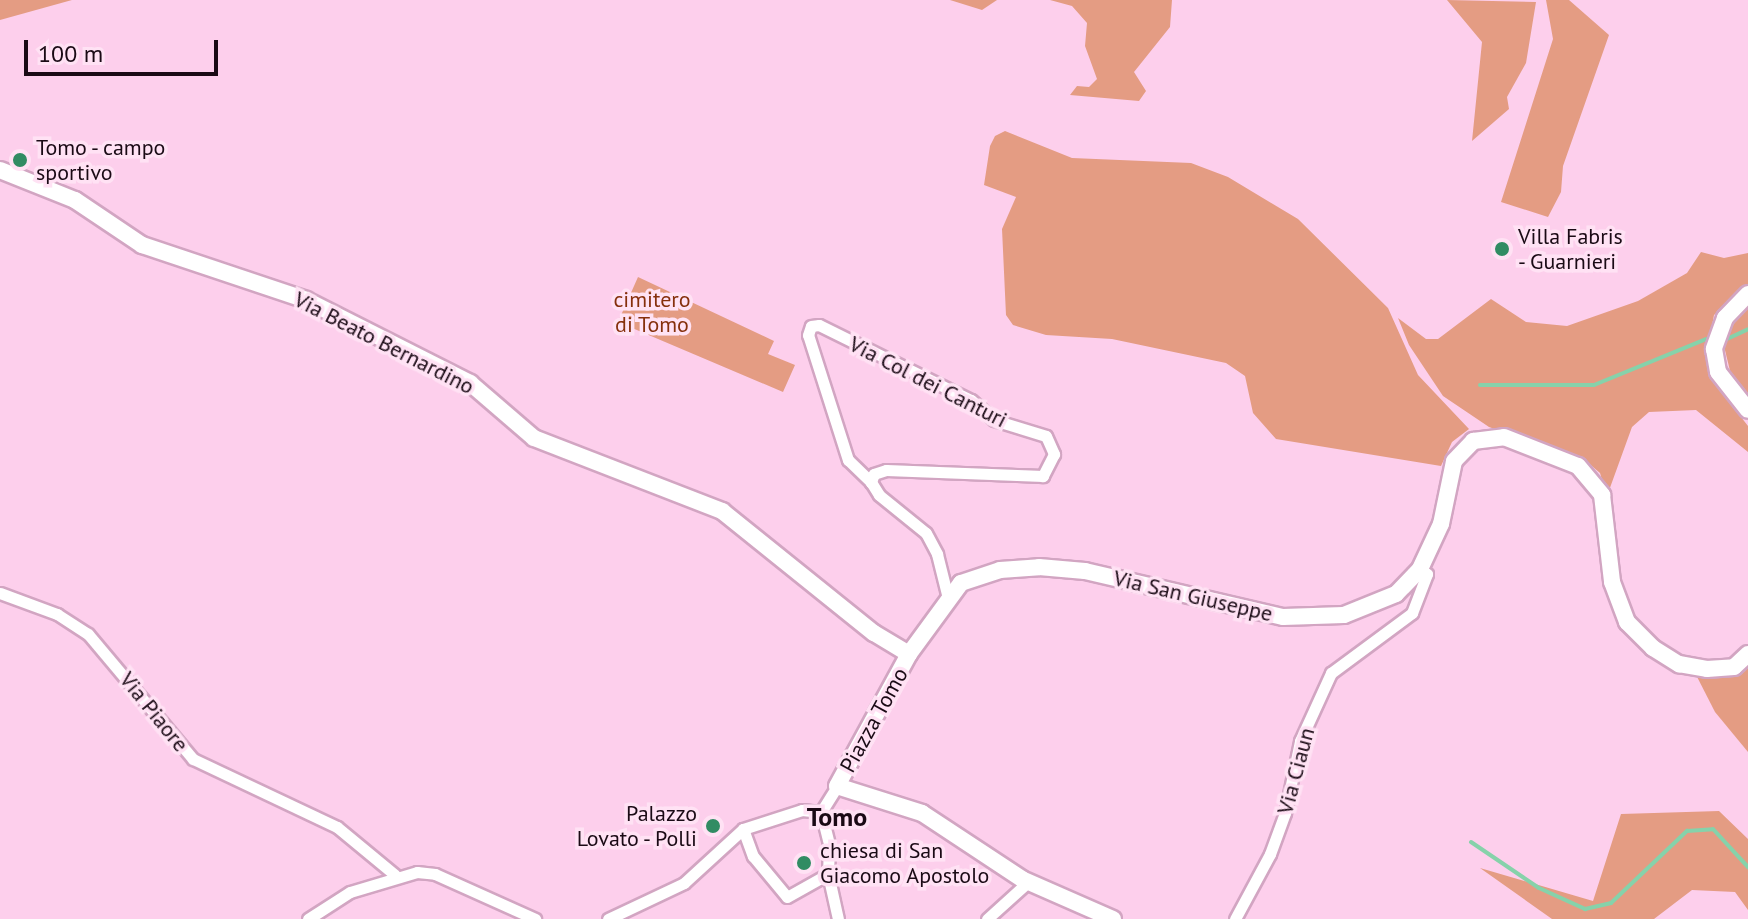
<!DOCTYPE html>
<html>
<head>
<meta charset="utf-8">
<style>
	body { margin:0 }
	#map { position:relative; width:1748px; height:919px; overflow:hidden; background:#fdcfec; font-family:"PT Sans",sans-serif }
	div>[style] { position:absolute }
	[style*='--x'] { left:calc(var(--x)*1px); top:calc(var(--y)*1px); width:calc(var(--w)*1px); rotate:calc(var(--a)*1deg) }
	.green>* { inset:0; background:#e49c83 }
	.stream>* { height:4px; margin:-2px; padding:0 2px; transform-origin:2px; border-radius:2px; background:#86d2aa }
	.roads { filter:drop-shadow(2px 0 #d2a5c2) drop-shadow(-2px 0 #d2a5c2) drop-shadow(0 2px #d2a5c2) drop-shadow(0 -2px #d2a5c2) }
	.street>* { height:11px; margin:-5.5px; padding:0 5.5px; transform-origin:5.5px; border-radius:5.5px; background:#fff }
	.secondary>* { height:16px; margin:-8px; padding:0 8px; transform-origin:8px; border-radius:8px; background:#fff }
	.dots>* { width:22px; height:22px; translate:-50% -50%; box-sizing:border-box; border:4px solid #ffe2f4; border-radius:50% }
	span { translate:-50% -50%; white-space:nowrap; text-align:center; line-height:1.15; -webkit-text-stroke:7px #ffe2f4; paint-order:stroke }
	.poi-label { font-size:22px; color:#1a0a15 }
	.left { translate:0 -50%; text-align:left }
	.right { translate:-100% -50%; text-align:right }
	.park-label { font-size:22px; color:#86300c }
	.street-label { font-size:22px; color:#1a0a15 }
	.quarter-label { font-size:26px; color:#1a0a15; font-weight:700 }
	.scale { position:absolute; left:24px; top:40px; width:194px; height:36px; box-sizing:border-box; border:4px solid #1a0a15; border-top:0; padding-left:10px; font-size:24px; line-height:28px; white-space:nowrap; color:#1a0a15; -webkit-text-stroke:6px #ffe2f4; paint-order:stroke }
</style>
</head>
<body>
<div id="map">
	<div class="green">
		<div style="clip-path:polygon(0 0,72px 0,0 20px)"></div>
		<div style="clip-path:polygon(950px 0,997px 0,982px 10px)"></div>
		<div style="clip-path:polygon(1050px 0,1172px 0,1170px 27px,1134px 72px,1146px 91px,1139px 101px,1070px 95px,1077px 86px,1089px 87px,1097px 79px,1085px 46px,1087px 23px,1072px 6px)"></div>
		<div style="clip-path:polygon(1447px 0,1536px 2px,1526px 63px,1507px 97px,1509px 109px,1472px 141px,1482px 42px)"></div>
		<div style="clip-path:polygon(1546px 0,1569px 0,1609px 35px,1563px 166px,1561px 192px,1548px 217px,1501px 202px,1553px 39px)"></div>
		<div style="clip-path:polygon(1005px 131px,1072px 158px,1191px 163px,1228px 177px,1298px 219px,1388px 308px,1418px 375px,1469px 429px,1452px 442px,1441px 466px,1276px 439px,1253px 413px,1245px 376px,1226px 363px,1112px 339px,1046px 335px,1013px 325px,1006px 315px,1002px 229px,1016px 197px,984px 185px,990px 146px,995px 136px)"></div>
		<div style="clip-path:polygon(1701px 252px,1724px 258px,1748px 253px,1748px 285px,1714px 315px,1706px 359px,1713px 381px,1748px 426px,1748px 452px,1696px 410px,1649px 412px,1632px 427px,1607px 496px,1600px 473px,1586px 461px,1489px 427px,1443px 396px,1409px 345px,1398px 318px,1426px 339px,1438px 339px,1491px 299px,1526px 322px,1567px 326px,1638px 301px,1687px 273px)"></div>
		<div style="clip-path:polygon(638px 277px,774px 341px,768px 354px,795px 365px,783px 392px,618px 322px)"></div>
		<div style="clip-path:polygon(1748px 300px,1748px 399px,1732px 379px,1723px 342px,1727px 327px)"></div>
		<div style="clip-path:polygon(1748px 658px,1748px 752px,1715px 712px,1691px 665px)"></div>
		<div style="clip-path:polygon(1719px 811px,1748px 839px,1748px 910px,1735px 892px,1692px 890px,1654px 919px,1552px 919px,1480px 868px,1593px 901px,1621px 814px)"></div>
	</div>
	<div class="stream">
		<div style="--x:1727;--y:339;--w:23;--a:-25"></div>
		<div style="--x:1480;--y:385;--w:114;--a:0"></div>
		<div style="--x:1594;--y:385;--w:121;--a:-22.3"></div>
		<div style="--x:1471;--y:842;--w:82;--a:34.1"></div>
		<div style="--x:1539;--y:888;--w:51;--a:24.5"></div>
		<div style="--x:1585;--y:909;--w:27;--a:-13"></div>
		<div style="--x:1611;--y:903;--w:105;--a:-43.5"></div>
		<div style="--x:1687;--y:831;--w:26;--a:-4"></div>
		<div style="--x:1713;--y:829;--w:52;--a:47.4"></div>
	</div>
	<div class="roads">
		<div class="street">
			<div style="--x:871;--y:482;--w:32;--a:-136"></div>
			<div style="--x:848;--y:460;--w:131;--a:-107.7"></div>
			<div style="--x:808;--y:335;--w:9;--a:-72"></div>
			<div style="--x:811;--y:326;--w:8;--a:-7"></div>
			<div style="--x:819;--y:325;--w:169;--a:26.3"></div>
			<div style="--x:971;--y:400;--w:30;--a:41"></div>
			<div style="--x:994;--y:420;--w:54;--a:17.1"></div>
			<div style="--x:1046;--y:436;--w:20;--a:66"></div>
			<div style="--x:1054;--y:454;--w:25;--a:117"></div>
			<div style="--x:1043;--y:476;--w:157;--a:-177.8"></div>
			<div style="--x:886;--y:470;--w:13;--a:162"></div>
			<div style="--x:874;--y:474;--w:9;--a:111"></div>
			<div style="--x:871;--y:482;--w:15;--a:58"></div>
			<div style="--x:879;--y:495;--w:60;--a:39"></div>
			<div style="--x:926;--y:533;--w:24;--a:62"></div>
			<div style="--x:937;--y:554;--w:45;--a:76"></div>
			<div style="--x:0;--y:593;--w:61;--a:20.2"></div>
			<div style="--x:57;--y:614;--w:37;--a:33"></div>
			<div style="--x:88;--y:634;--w:163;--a:50"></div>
			<div style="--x:193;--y:759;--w:159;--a:25.3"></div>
			<div style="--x:337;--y:827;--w:75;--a:39.6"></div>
			<div style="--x:821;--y:812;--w:31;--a:-58"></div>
			<div style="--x:743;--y:829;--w:29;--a:70"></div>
			<div style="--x:753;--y:856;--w:53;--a:50.3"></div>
			<div style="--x:787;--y:897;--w:47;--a:-29.3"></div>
			<div style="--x:828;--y:874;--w:30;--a:-88"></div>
			<div style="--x:829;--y:844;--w:33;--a:-104"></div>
			<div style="--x:828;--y:874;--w:46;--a:77.5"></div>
			<div style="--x:308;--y:919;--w:50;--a:-32.7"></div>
			<div style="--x:350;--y:892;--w:70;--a:-16.6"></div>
			<div style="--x:417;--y:872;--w:18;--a:6"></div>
			<div style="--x:435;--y:874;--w:110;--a:24.2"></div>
			<div style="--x:608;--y:919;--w:84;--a:-25.3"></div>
			<div style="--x:684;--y:883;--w:80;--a:-42.5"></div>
			<div style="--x:743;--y:829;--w:62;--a:-17.9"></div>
			<div style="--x:802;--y:810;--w:19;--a:6"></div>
			<div style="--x:987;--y:919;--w:55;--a:-42.1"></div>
			<div style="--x:1235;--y:919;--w:74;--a:-61.7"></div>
			<div style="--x:1270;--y:854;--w:44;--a:-69.9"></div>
			<div style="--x:1285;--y:813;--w:74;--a:-78.2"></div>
			<div style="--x:1300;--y:741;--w:75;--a:-65.5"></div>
			<div style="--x:1331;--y:673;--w:101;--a:-36.5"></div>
			<div style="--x:1412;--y:613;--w:42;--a:-69"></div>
			<div style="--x:1427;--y:574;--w:9;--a:-144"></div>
		</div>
		<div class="secondary">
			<div style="--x:0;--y:170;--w:81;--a:21.8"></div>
			<div style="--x:75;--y:200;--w:81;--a:33.9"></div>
			<div style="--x:142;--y:245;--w:173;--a:18.5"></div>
			<div style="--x:306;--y:300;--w:184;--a:26.8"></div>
			<div style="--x:470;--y:383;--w:84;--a:40.7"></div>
			<div style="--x:534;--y:438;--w:202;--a:21.2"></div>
			<div style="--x:722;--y:511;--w:195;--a:38.8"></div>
			<div style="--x:874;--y:633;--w:41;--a:31"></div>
			<div style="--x:1748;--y:294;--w:33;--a:134"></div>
			<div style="--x:1725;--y:318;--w:33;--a:110"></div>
			<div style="--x:1714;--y:349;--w:23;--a:80"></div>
			<div style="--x:1718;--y:372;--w:48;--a:51.7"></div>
			<div style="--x:1113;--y:919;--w:99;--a:-156.3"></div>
			<div style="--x:1022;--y:879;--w:120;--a:-146.6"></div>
			<div style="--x:922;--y:813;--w:89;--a:-162.4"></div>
			<div style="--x:837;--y:786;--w:150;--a:-61.4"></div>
			<div style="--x:909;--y:654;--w:88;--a:-53.8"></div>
			<div style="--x:961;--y:583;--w:41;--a:-18.4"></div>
			<div style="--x:1000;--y:570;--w:39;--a:-4"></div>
			<div style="--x:1039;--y:567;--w:46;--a:5"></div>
			<div style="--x:1085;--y:571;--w:203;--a:13.1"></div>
			<div style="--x:1283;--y:617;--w:61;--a:-1.9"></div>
			<div style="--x:1344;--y:615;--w:56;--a:-22"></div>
			<div style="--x:1396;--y:594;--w:35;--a:-46"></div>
			<div style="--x:1420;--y:569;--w:50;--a:-65"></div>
			<div style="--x:1441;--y:524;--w:64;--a:-78.3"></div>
			<div style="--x:1454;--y:461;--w:28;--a:-46"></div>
			<div style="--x:1473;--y:441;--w:31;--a:-7"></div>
			<div style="--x:1504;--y:437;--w:79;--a:21.4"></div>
			<div style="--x:1578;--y:466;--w:38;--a:50"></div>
			<div style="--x:1602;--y:495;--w:88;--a:83.4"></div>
			<div style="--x:1612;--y:582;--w:43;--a:69.4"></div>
			<div style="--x:1627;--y:622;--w:37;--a:45"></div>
			<div style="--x:1653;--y:648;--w:31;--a:32"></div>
			<div style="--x:1679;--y:664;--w:28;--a:10"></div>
			<div style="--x:1707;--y:669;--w:27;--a:-4"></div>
			<div style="--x:1734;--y:667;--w:19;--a:-43"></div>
		</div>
	</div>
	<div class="dots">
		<div style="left:20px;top:160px;background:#318c63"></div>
		<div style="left:1502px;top:249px;background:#318c63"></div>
		<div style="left:713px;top:826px;background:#318c63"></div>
		<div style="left:804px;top:863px;background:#318c63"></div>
	</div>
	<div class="poi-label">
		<span class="left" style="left:36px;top:160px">Tomo - campo<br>sportivo</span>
		<span class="left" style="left:1518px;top:249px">Villa Fabris<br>- Guarnieri</span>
		<span class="right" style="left:697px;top:826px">Palazzo<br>Lovato - Polli</span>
		<span class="left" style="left:820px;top:863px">chiesa di San<br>Giacomo Apostolo</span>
	</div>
	<div class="park-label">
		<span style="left:652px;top:312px">cimitero<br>di Tomo</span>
	</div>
	<div class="street-label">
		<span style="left:384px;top:343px;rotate:27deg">Via Beato Bernardino</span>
		<span style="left:928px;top:382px;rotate:27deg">Via Col dei Canturi</span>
		<span style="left:1193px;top:596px;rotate:13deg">Via San Giuseppe</span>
		<span style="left:154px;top:712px;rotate:51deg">Via Piaore</span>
		<span style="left:874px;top:720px;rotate:-61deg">Piazza Tomo</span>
		<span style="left:1296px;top:771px;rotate:-75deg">Via Ciaun</span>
	</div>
	<div class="quarter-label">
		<span style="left:837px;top:817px">Tomo</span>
	</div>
	<div class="scale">100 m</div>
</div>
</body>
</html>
